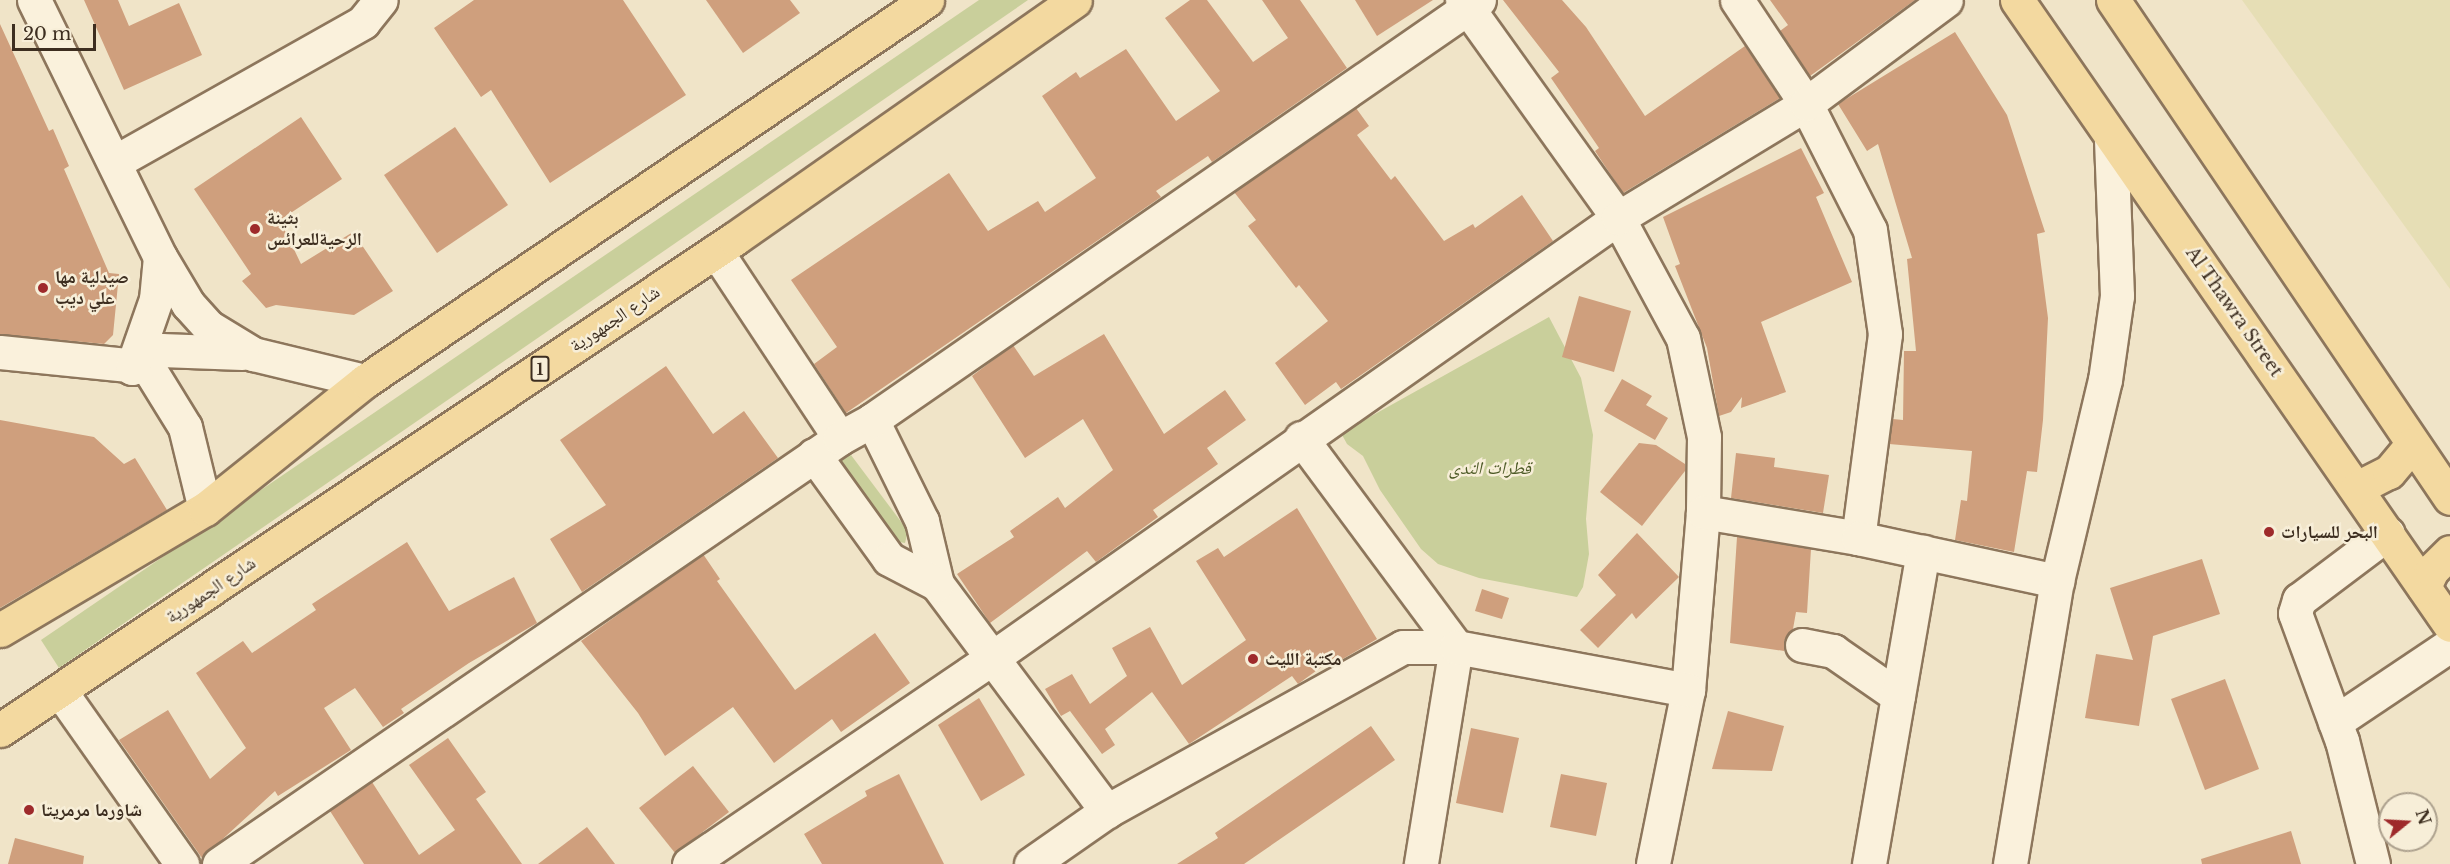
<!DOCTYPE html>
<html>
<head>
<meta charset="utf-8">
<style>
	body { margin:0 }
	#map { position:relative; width:2450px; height:864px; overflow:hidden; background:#f0e4c8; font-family:"Libre Baskerville","Noto Naskh Arabic",serif }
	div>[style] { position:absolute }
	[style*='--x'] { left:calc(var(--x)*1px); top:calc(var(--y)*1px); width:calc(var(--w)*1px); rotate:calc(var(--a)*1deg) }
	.farmland>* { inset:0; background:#e6deb5 }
	.green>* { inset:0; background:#c9cf9b }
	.building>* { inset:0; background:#cf9f7d }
	.roads { filter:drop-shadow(2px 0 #8d765c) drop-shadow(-2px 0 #8d765c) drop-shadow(0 2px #8d765c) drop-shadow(0 -2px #8d765c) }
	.minor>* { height:33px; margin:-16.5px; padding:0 16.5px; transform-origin:16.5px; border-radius:16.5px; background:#faf1dc }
	.major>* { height:33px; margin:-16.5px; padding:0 16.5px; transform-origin:16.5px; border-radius:16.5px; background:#f3d9a0 }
	.dots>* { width:16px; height:16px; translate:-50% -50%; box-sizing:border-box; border:3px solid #f7eed8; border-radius:50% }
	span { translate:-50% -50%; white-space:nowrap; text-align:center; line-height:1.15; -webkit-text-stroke:5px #f7eed8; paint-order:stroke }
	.shield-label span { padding:2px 4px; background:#f7eed8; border:2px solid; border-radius:4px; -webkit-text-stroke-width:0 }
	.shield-label { font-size:16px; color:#3d2e20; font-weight:700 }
	.poi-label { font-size:18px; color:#3d2e20; font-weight:700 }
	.left { translate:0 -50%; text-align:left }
	.street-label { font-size:18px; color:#3d2e20 }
	.park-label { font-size:18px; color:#4d5a26; font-style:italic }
	.north { position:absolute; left:2378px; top:792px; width:60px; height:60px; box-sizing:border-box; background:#f7eed8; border:2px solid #ada18e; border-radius:50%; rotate:72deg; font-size:16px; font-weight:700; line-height:24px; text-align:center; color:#3d2e20 }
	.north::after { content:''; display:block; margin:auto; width:21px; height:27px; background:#9e2a2b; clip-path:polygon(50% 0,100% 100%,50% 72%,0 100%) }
	.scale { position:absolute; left:12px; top:24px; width:84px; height:27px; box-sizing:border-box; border:3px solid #3d2e20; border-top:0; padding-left:8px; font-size:18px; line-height:21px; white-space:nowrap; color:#3d2e20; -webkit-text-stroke:4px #f7eed8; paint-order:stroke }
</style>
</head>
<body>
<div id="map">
	<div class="farmland">
		<div style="clip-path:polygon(2242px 0,2450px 0,2450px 289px)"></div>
	</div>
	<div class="green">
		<div style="clip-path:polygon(979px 0,1028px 0,59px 668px,41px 640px)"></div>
		<div style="clip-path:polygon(1549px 317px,1581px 378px,1593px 435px,1586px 519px,1589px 554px,1583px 587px,1577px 597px,1479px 578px,1438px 564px,1421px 549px,1380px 490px,1363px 456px,1347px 444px,1341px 433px)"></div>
		<div style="clip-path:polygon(851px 455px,908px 531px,905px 543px,894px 541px,842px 466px,841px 459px)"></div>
	</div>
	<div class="building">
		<div style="clip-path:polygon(84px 0,118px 0,129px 26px,179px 3px,202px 55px,124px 90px)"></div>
		<div style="clip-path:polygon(474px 0,623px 0,686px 95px,550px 183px,491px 90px,481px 97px,434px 28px)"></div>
		<div style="clip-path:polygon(706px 0,790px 0,800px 13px,743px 53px)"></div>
		<div style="clip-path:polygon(1190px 0,1207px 0,1253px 62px,1288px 38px,1262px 0,1300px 0,1347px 68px,1212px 162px,1208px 156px,1156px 191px,1161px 197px,846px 413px,814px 364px,837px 347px,791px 280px,949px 173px,988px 231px,1038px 201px,1045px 212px,1096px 178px,1042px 96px,1076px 72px,1080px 78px,1126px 49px,1176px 121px,1220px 91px,1165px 18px)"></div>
		<div style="clip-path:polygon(1355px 0,1433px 0,1377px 36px)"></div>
		<div style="clip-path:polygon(1503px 0,1562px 0,1586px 27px,1645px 116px,1745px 46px,1780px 98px,1623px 193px,1595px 151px,1599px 148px,1551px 78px,1559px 72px)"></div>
		<div style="clip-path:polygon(1770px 0,1915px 0,1810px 76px,1780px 31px,1788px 25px)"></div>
		<div style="clip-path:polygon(0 24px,49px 131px,53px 129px,69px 166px,64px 169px,109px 273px,119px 274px,113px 335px,104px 344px,0 334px)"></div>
		<div style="clip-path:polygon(1955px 32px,2007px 115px,2045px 232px,2037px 234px,2048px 318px,2043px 420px,2037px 472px,2027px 471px,2014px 552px,1955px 540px,1961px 500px,1967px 501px,1972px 451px,1889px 444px,1893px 419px,1903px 420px,1904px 351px,1916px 351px,1907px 259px,1912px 258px,1878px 144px,1867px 151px,1838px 104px)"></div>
		<div style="clip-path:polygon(1356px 108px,1369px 126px,1357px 135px,1391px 180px,1395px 176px,1444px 241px,1473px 224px,1475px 228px,1522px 195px,1553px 241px,1341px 389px,1336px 382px,1305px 405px,1275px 363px,1328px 321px,1299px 285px,1296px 288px,1248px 226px,1256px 220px,1234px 192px)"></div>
		<div style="clip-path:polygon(301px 117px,342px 179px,280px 220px,301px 264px,353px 232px,393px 291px,354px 315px,276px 305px,266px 308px,242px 281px,251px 274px,194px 189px)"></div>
		<div style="clip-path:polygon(455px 127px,508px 205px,437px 253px,384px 175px)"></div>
		<div style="clip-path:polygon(1801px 148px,1824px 193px,1816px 197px,1852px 282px,1761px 322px,1786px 392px,1741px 408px,1742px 397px,1731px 412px,1719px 416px,1707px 348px,1675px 266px,1680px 264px,1663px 217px)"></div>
		<div style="clip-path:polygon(1579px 296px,1631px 311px,1614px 372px,1562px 357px)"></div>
		<div style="clip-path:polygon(1104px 334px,1164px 434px,1225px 390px,1246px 420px,1207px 448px,1218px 464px,1153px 510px,1158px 517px,1096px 562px,1087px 551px,990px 623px,957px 574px,1014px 537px,1010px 531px,1058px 497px,1065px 508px,1113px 470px,1083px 419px,1025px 458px,972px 376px,1013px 345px,1034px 376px)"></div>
		<div style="clip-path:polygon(666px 366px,713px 434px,744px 411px,778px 458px,582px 592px,550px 539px,606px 505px,560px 440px)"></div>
		<div style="clip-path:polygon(1622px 379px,1652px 396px,1646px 405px,1668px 418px,1655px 440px,1604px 411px)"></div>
		<div style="clip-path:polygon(0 420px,94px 437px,124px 464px,135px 458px,167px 510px,0 608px)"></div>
		<div style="clip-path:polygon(1639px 443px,1656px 445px,1685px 464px,1685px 471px,1642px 526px,1600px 492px)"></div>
		<div style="clip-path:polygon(1736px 453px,1775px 458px,1774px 467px,1829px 475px,1823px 513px,1731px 498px)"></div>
		<div style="clip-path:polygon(1297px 508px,1377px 639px,1341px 660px,1338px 655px,1298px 684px,1292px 676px,1189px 744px,1152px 692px,1105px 729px,1115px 745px,1102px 754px,1070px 711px,1061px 716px,1045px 689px,1072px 674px,1090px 704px,1127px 676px,1112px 648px,1150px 627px,1182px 685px,1246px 640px,1196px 561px,1218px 548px,1224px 557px)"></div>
		<div style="clip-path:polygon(1637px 533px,1679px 577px,1636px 619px,1632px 613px,1598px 648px,1580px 630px,1616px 595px,1598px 575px)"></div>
		<div style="clip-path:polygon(1737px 537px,1811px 549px,1807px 613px,1796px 612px,1793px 629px,1784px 641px,1784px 651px,1730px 643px)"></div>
		<div style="clip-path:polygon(407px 542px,449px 611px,514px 577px,537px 623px,469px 663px,401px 709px,404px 713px,383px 727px,355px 688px,324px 708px,351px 750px,278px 796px,275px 791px,202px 858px,119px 740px,168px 710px,210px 779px,246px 748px,196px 673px,243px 641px,252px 653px,316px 610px,312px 604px)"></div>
		<div style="clip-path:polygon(703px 554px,720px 579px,717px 581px,795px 690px,875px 633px,910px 683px,841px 732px,832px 719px,774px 763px,733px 707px,665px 756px,638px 713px,581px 641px)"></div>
		<div style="clip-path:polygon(2202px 559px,2220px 614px,2153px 636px,2139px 726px,2085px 718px,2096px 654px,2133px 660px,2110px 588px)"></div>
		<div style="clip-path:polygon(1482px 589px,1509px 598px,1502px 619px,1475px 611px)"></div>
		<div style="clip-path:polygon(2225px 679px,2259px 769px,2205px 790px,2171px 699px)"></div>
		<div style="clip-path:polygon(979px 698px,1025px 775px,981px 801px,938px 725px)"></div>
		<div style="clip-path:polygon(1728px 711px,1784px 726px,1772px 771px,1712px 769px)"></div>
		<div style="clip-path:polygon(1371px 726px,1395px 760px,1244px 864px,1177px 864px,1218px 838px,1215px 833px)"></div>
		<div style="clip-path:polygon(1471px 728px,1519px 738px,1503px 813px,1456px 803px)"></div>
		<div style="clip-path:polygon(448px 738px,486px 792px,476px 799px,522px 864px,364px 864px,330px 811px,372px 782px,419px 855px,455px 830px,409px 765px)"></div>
		<div style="clip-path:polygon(693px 766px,729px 812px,675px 853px,639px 808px)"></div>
		<div style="clip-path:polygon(899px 774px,944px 864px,822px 864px,804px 834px,867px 796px,865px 791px)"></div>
		<div style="clip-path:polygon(1561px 774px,1607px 783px,1596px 836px,1550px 827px)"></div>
		<div style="clip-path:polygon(587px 827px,615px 864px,538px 864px)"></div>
		<div style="clip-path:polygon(2291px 831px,2301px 864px,2202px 864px,2201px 859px)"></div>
		<div style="clip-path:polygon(15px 838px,84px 856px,83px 864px,8px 864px)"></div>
	</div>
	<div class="roads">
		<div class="minor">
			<div style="--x:34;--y:0;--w:286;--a:63.9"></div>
			<div style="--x:160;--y:257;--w:55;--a:59.2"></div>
			<div style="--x:188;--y:304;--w:31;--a:48"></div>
			<div style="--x:209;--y:327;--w:52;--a:31.5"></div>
			<div style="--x:253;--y:354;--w:115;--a:13.6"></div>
			<div style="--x:1462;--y:0;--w:268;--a:54.4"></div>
			<div style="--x:1618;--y:218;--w:136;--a:61.6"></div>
			<div style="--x:1683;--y:338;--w:101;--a:78"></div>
			<div style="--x:1704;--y:437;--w:75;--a:90.8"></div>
			<div style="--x:1703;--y:512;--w:179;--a:94.8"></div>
			<div style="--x:1688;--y:690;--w:177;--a:101.4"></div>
			<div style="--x:1737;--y:0;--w:125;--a:56.4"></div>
			<div style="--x:1806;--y:104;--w:141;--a:63.1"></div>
			<div style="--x:1870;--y:230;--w:105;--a:81.8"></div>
			<div style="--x:1885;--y:334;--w:206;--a:97.5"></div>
			<div style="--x:115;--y:162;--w:285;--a:-29.4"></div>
			<div style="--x:363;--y:22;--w:28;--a:-51"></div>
			<div style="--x:716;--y:251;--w:224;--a:56.5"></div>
			<div style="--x:0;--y:352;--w:149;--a:5.8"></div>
			<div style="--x:148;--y:367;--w:70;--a:58.3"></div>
			<div style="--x:185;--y:427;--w:84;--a:76.3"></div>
			<div style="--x:132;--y:368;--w:34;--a:-32"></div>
			<div style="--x:161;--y:350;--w:81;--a:2.1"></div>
			<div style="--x:132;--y:368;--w:73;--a:-70.8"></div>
			<div style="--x:156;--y:299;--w:42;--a:-84.6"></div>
			<div style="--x:872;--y:420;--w:113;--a:63.7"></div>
			<div style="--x:922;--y:521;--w:65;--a:76.6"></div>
			<div style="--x:937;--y:584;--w:284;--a:53.2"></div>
			<div style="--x:1301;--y:438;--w:260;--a:53.4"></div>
			<div style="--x:1456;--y:647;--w:220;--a:99.2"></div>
			<div style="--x:814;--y:455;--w:128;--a:54.2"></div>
			<div style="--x:889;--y:559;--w:54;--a:27.5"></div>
			<div style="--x:1703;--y:512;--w:157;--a:9.5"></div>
			<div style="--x:1858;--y:538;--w:204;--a:12.2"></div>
			<div style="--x:1802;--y:645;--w:32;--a:11"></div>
			<div style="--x:1833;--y:651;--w:79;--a:34.7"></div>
			<div style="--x:60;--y:691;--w:212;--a:54.8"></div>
			<div style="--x:2335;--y:722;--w:138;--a:-33.8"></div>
			<div style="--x:219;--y:864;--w:753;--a:-34.45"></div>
			<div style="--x:840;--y:438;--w:37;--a:-29"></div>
			<div style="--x:872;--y:420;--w:738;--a:-34.68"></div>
			<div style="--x:689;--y:864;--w:366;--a:-34.2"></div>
			<div style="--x:992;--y:658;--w:765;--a:-35.1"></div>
			<div style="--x:1618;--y:218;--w:220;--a:-31.2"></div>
			<div style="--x:1806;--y:104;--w:174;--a:-36.6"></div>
			<div style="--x:1031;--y:864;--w:93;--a:-34.9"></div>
			<div style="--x:1107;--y:811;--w:338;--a:-29"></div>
			<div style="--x:1403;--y:647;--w:53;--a:0"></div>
			<div style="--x:1456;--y:647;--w:236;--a:10.5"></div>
			<div style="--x:1869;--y:864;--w:317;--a:-80.2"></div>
			<div style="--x:2010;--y:864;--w:287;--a:-80.6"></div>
			<div style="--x:2057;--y:581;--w:207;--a:-76.6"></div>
			<div style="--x:2105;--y:380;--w:85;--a:-81.9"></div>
			<div style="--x:2117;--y:296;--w:158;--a:-92.2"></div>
			<div style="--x:2373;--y:864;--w:127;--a:-104.1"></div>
			<div style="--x:2342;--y:741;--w:136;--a:-110.2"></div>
			<div style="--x:2295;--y:613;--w:14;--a:-73"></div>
			<div style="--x:2299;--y:600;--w:111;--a:-37"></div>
		</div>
		<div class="major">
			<div style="--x:2017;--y:0;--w:760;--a:55.29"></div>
			<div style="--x:2113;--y:0;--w:601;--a:55.91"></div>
			<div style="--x:2357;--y:488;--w:36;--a:-27"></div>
			<div style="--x:2389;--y:472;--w:35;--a:-50"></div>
			<div style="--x:2424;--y:587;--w:19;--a:-65"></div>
			<div style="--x:2432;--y:570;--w:25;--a:-45"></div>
			<div style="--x:0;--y:630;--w:238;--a:-30.6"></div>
			<div style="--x:205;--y:509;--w:205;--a:-38.7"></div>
			<div style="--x:365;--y:381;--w:679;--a:-34.13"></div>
			<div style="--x:0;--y:730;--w:883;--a:-33.78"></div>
			<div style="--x:734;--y:239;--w:416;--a:-35"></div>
		</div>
	</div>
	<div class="dots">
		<div style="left:255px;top:229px;background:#9e2a2b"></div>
		<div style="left:43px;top:288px;background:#9e2a2b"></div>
		<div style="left:2269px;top:532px;background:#9e2a2b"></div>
		<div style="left:1253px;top:659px;background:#9e2a2b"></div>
		<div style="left:29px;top:810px;background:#9e2a2b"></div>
	</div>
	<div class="shield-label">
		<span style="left:540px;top:369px">1</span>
	</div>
	<div class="poi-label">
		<span class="left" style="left:267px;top:229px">بثينة<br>الرحيةللعرائس</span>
		<span class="left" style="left:55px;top:288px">صيدلية مها<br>علي ديب</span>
		<span class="left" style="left:2281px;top:532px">البحر للسيارات</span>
		<span class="left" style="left:1265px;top:659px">مكتبة الليث</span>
		<span class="left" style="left:41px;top:810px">شاورما مرمريتا</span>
	</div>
	<div class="street-label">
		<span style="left:2234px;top:312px;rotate:55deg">Al Thawra Street</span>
		<span style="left:615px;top:319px;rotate:-34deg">شارع الجمهورية</span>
		<span style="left:211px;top:590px;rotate:-34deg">شارع الجمهورية</span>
	</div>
	<div class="park-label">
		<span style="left:1490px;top:468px">قطرات الندى</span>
	</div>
	<div class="north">N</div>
	<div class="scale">20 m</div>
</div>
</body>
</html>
